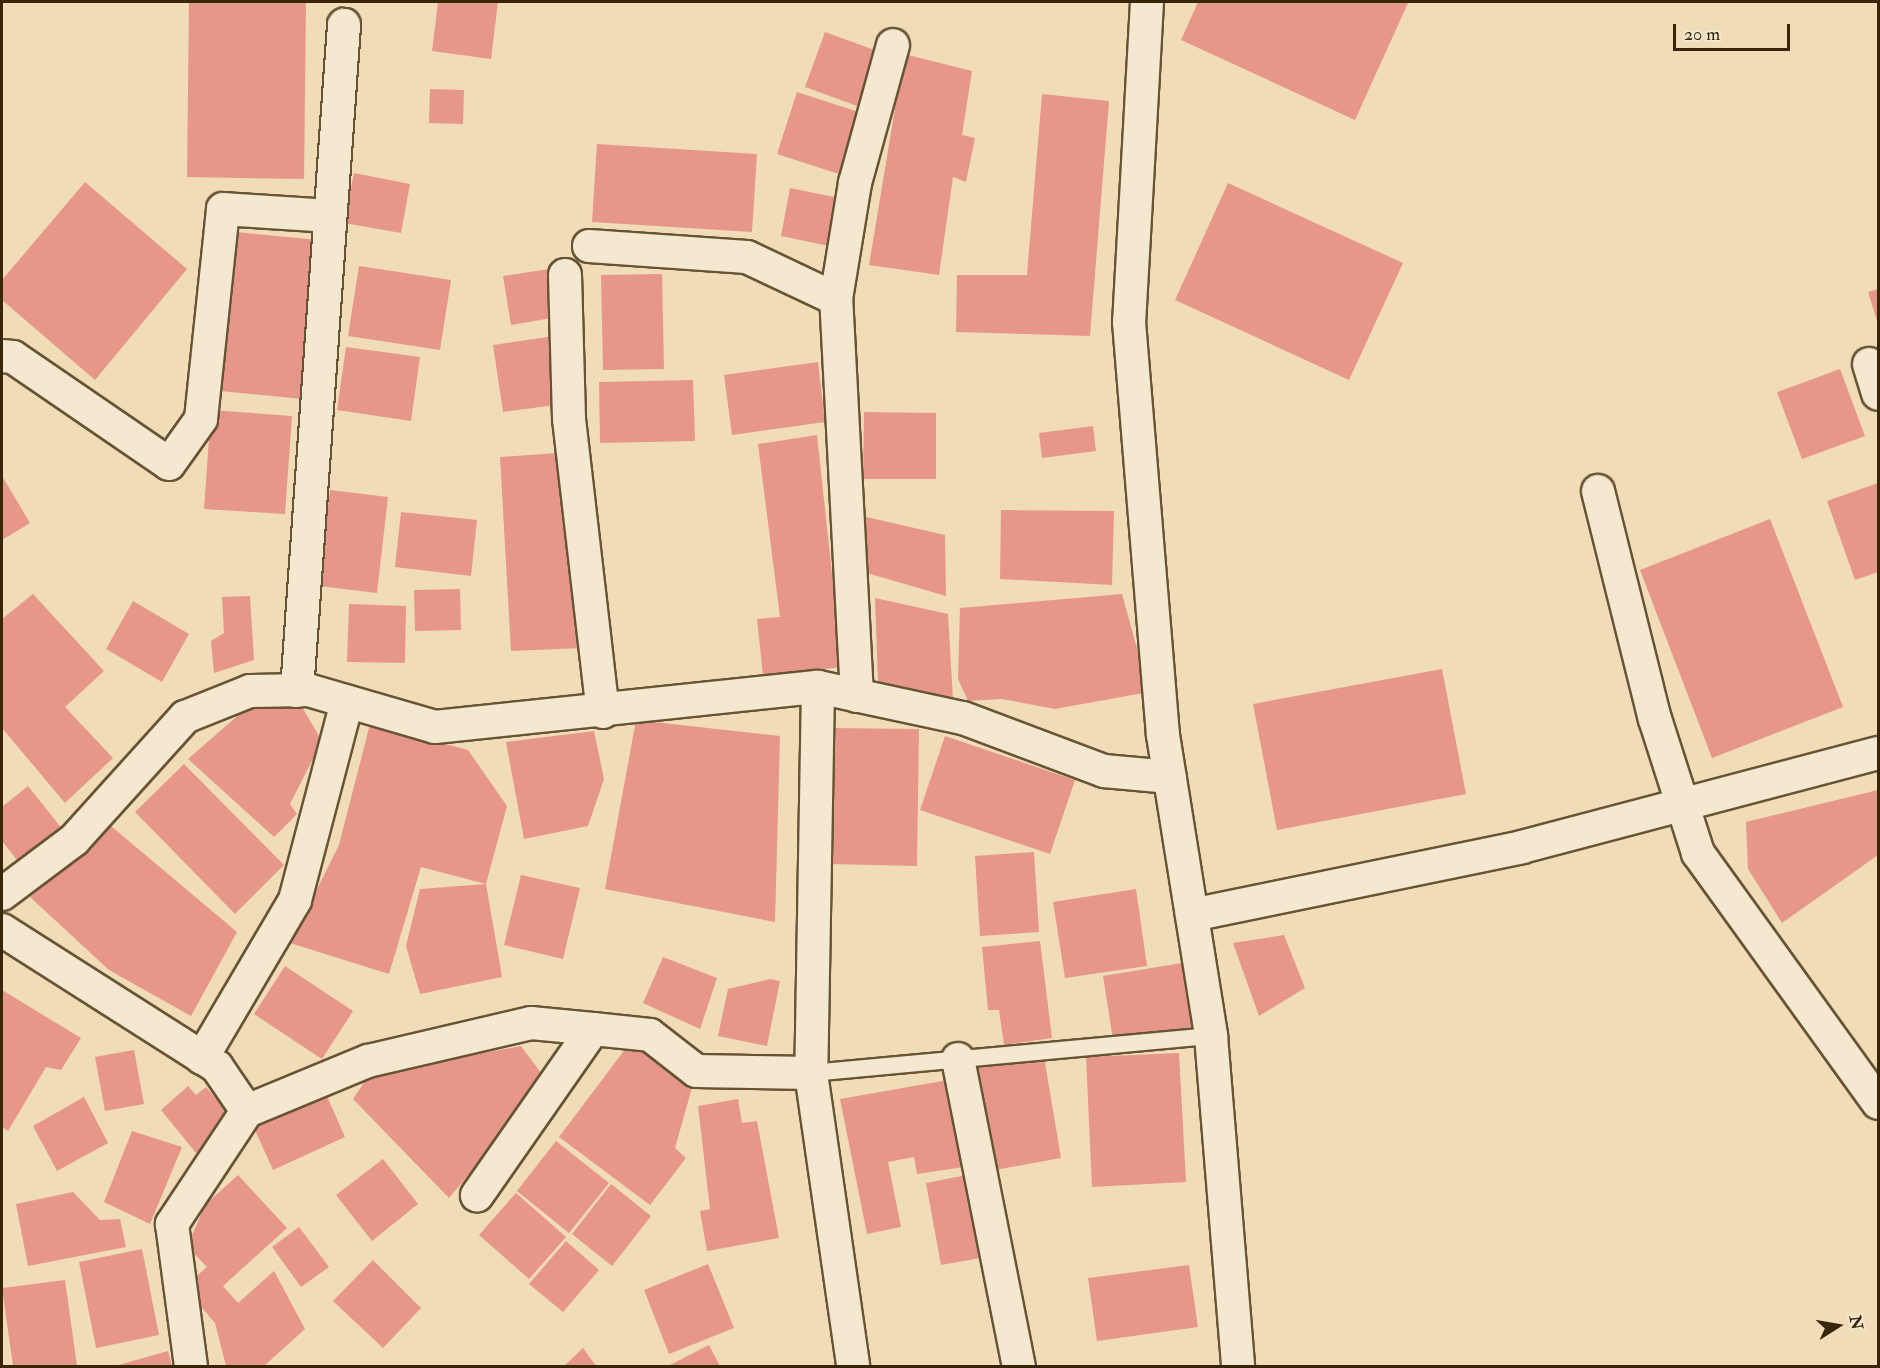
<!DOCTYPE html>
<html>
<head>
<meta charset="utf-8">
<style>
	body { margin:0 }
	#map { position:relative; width:1880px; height:1368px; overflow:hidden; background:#f0dcb6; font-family:"IM FELL Double Pica",serif }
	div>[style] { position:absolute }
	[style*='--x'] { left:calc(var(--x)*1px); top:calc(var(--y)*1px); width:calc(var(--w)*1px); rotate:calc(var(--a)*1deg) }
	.building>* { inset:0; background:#e7978a }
	.roads { filter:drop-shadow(2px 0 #675434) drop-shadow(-2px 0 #675434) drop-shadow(0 2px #675434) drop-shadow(0 -2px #675434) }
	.lane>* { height:16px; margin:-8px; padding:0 8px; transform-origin:8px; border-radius:8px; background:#f5e8d0 }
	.street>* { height:32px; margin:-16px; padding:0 16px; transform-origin:16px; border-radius:16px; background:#f5e8d0 }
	span { translate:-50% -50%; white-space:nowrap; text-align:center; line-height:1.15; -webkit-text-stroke:4.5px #f5e8d0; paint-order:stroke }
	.frame { position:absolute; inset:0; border:3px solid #392609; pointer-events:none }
	.north { position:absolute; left:1808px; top:1296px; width:60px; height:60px; -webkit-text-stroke:4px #f5e8d0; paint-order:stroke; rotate:79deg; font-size:16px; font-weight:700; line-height:24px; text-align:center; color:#392609 }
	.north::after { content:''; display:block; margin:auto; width:21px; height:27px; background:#392609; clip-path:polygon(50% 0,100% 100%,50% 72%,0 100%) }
	.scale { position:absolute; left:1673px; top:24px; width:117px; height:27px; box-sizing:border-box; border:3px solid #392609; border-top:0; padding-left:8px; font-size:18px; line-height:21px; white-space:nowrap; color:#392609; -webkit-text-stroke:4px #f5e8d0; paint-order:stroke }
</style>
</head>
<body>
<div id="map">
	<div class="building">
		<div style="clip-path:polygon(189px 2px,306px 2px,304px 179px,187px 177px)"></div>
		<div style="clip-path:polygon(438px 2px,498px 2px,491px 59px,432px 51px)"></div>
		<div style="clip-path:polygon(1198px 2px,1404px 2px,1408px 3px,1355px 120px,1181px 40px)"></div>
		<div style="clip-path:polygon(825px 32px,880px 52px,860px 107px,805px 87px)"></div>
		<div style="clip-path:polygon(904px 54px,972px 71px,962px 135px,975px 138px,966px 182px,953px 177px,939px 275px,869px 265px)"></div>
		<div style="clip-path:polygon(430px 89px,464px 90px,463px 124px,429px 123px)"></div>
		<div style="clip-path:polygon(797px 92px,865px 114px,845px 176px,777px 154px)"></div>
		<div style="clip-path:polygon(1042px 94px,1109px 101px,1090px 336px,956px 332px,957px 275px,1027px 275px)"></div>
		<div style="clip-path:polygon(597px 144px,757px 154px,752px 232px,592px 222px)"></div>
		<div style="clip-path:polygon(354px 173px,410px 184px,401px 233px,344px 223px)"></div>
		<div style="clip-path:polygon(85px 182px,187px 269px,95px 380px,2px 300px,2px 280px)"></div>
		<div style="clip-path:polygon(1228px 183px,1403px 263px,1349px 380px,1175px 300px)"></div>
		<div style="clip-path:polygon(790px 188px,839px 198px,829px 246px,781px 236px)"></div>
		<div style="clip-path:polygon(236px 232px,318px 240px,302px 399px,220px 391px)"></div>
		<div style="clip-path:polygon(359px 266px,451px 280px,440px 350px,348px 336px)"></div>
		<div style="clip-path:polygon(550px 269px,558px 317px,511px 325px,503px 276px)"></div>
		<div style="clip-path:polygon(662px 274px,664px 369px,603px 370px,601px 275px)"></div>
		<div style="clip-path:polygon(1878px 289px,1878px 324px,1868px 292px)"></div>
		<div style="clip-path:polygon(561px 335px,571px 403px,503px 412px,493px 345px)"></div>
		<div style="clip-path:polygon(346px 347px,420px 357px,411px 421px,337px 410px)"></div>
		<div style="clip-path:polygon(818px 362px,825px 422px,732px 435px,724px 375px)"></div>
		<div style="clip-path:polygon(1840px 369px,1865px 436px,1802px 459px,1777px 392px)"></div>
		<div style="clip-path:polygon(693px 380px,695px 441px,600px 443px,599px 382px)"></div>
		<div style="clip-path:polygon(211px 410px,292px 416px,285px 514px,204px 509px)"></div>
		<div style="clip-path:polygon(864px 412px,936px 413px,936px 479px,863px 479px)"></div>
		<div style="clip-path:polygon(1093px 426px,1096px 451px,1042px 458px,1039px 433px)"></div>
		<div style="clip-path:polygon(817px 435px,842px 667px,763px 676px,757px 619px,780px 617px,758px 444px)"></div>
		<div style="clip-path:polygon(572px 452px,582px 648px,511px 651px,500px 457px)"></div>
		<div style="clip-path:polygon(2px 476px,30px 523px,2px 540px)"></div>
		<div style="clip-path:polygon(1878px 483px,1878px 572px,1855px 580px,1827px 501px)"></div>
		<div style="clip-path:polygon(330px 490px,388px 497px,377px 593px,319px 586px)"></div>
		<div style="clip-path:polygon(1001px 510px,1114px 511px,1112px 585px,1000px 579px)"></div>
		<div style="clip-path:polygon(401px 512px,477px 520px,471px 576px,395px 567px)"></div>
		<div style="clip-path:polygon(858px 515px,945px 535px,946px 596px,860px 571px)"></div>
		<div style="clip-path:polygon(1770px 519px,1843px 707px,1712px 758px,1640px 570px)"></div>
		<div style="clip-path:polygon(460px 589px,461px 630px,415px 631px,414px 590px)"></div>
		<div style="clip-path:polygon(33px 594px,104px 671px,65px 707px,113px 758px,65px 803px,2px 728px,2px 619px)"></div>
		<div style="clip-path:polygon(1122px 594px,1149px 692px,1055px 709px,1002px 699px,968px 701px,958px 679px,960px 608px)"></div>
		<div style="clip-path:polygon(250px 596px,254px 660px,214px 673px,211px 641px,224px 633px,222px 597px)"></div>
		<div style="clip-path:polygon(875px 598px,948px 614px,953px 700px,878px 682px)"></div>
		<div style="clip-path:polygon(133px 601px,189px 634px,162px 682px,106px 649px)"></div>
		<div style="clip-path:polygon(349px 604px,406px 606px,405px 663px,347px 662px)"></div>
		<div style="clip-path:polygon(1442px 669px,1466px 794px,1277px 830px,1253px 704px)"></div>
		<div style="clip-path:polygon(250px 705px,302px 707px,322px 741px,290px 804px,297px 814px,274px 837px,188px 759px)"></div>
		<div style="clip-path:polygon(636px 720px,780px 736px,775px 922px,605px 889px)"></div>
		<div style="clip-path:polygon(370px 724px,468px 750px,507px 806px,486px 884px,421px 867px,389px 974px,290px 943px,339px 845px)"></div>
		<div style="clip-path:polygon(833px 728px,919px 729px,917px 866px,830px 864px)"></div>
		<div style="clip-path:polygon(594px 731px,604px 779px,588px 826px,524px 839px,506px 742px)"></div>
		<div style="clip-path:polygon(945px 736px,1075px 780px,1050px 854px,920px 810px)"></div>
		<div style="clip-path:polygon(184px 764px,284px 865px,235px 914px,135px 812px)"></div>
		<div style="clip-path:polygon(28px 786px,63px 830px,20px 864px,2px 841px,2px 807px)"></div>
		<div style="clip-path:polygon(1878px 790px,1878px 855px,1782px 923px,1748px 869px,1746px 822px)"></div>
		<div style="clip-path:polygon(111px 826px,237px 932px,191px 1016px,109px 970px,30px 897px)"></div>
		<div style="clip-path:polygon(1034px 852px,1039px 932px,980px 936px,975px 856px)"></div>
		<div style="clip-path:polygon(521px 875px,580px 888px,563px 959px,504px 945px)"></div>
		<div style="clip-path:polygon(486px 884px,502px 977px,420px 994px,406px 946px,420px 889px)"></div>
		<div style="clip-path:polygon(1136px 889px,1147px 966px,1065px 978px,1053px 902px)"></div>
		<div style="clip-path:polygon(1284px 935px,1305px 988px,1259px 1016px,1233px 943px)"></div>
		<div style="clip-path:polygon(1040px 941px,1052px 1038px,1004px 1045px,999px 1010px,988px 1010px,982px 947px)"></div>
		<div style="clip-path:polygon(663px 957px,717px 978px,700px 1029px,643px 1003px)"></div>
		<div style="clip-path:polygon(1188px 962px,1199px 1026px,1113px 1040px,1103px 976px)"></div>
		<div style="clip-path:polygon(285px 966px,353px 1011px,322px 1059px,254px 1014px)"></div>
		<div style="clip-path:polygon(770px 979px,780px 981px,767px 1046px,718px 1036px,728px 989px)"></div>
		<div style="clip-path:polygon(2px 990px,81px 1038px,61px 1070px,46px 1067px,8px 1131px,2px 1127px)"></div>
		<div style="clip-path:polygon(632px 1040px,693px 1084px,675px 1148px,686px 1158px,650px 1205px,559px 1137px)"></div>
		<div style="clip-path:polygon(521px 1046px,547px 1081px,449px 1198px,353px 1099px,369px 1075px)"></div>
		<div style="clip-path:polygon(134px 1050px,144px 1104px,105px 1111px,95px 1057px)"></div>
		<div style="clip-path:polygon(1179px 1053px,1186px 1182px,1092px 1187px,1086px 1057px)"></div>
		<div style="clip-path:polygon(1044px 1057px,1061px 1158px,989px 1171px,972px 1069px)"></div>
		<div style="clip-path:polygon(948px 1080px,964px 1167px,917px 1174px,914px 1157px,888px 1162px,901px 1227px,867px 1234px,840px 1099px)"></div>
		<div style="clip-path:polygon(188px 1086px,196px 1095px,206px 1087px,234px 1120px,196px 1153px,161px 1110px)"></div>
		<div style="clip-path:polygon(326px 1094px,345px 1137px,273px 1170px,254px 1128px)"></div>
		<div style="clip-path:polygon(84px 1097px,108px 1143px,57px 1171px,33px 1126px)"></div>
		<div style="clip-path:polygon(738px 1099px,742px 1123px,757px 1121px,779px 1238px,707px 1251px,700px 1211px,710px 1209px,698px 1106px)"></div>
		<div style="clip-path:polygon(132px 1131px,182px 1147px,150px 1224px,104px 1202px)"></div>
		<div style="clip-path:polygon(556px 1141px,609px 1183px,569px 1233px,517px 1191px)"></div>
		<div style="clip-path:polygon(383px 1159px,418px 1204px,372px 1241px,336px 1195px)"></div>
		<div style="clip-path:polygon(972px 1174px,986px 1257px,941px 1265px,926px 1183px)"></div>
		<div style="clip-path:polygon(238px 1175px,287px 1228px,223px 1286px,238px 1303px,274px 1271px,305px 1329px,264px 1366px,226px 1366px,215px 1323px,184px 1287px,207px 1267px,187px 1246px,206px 1204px)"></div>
		<div style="clip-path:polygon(611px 1184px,651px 1216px,612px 1266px,572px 1234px)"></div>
		<div style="clip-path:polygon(73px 1192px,100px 1220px,120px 1219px,126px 1247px,28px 1266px,16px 1204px)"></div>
		<div style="clip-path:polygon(516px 1193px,566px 1237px,529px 1279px,479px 1235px)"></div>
		<div style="clip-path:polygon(299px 1227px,329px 1267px,301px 1287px,272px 1247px)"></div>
		<div style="clip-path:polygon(566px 1241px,599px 1270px,563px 1312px,529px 1284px)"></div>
		<div style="clip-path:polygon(142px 1249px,159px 1335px,96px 1348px,79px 1262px)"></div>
		<div style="clip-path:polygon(373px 1260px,421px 1308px,383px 1348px,333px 1301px)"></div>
		<div style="clip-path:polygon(708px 1264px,734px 1328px,669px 1354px,644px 1290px)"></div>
		<div style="clip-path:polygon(1189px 1265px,1198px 1327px,1097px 1341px,1088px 1278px)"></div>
		<div style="clip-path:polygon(65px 1280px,77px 1366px,13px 1366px,2px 1288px)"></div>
		<div style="clip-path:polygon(709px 1345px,720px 1366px,668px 1366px)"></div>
		<div style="clip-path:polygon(583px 1348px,596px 1366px,564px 1366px)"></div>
		<div style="clip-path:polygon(168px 1351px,172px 1366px,115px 1366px)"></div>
	</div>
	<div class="roads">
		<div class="lane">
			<div style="--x:811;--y:1073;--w:402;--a:-5.3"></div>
		</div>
		<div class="street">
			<div style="--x:1147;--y:2;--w:321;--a:93.2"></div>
			<div style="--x:1129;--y:322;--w:414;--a:85.3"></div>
			<div style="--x:1163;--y:735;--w:305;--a:80.9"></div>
			<div style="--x:1211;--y:1036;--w:331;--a:85.3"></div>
			<div style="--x:589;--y:246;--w:158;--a:4"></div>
			<div style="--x:747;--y:257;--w:98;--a:25.3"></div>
			<div style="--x:565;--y:275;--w:144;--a:88.4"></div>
			<div style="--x:569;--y:419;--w:295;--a:83.4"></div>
			<div style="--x:2;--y:356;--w:11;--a:5"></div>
			<div style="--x:13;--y:357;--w:189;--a:34.4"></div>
			<div style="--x:169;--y:464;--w:55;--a:-54.6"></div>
			<div style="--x:201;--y:419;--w:211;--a:-84"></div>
			<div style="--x:223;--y:209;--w:107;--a:3.7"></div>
			<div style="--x:1869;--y:364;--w:31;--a:73"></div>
			<div style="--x:1598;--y:491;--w:235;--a:76"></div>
			<div style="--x:1655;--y:719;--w:141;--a:72.2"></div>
			<div style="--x:1698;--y:853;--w:308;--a:54.2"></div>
			<div style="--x:818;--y:687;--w:386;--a:91"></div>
			<div style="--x:811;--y:1073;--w:296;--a:81.8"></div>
			<div style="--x:297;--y:691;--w:668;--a:-85.96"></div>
			<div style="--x:857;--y:696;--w:398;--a:-93"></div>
			<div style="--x:836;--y:299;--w:118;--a:-80.7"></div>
			<div style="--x:855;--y:183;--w:143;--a:-74.6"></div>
			<div style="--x:2;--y:894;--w:90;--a:-36.9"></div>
			<div style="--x:74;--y:840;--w:166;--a:-47.9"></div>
			<div style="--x:185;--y:717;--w:70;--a:-21.8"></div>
			<div style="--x:250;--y:691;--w:58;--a:-1"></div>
			<div style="--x:308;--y:690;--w:132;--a:16.2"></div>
			<div style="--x:435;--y:727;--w:385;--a:-6"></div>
			<div style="--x:818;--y:687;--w:148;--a:12.1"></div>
			<div style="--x:963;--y:718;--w:151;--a:20.6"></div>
			<div style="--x:1104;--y:771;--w:66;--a:5.2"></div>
			<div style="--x:1192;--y:915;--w:337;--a:-11.6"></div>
			<div style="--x:1522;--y:847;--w:368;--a:-14.8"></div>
			<div style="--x:2;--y:930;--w:255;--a:32.5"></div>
			<div style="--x:217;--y:1067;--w:53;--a:55.7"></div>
			<div style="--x:247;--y:1111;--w:136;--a:123.6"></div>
			<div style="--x:172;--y:1224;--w:143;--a:82.4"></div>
			<div style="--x:593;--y:1029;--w:57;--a:6"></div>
			<div style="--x:650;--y:1035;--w:58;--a:38"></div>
			<div style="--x:696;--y:1071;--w:115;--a:1"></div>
			<div style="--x:202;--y:1058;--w:183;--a:-59.5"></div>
			<div style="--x:295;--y:900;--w:205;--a:-75.3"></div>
			<div style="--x:958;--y:1059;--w:313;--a:78.8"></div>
			<div style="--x:247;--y:1111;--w:131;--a:-22.5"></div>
			<div style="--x:368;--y:1061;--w:167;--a:-13.1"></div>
			<div style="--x:531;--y:1023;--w:62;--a:5.5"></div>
			<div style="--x:593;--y:1029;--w:203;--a:124.9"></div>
		</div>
	</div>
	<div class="frame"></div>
	<div class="north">N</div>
	<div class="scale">20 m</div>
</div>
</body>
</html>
